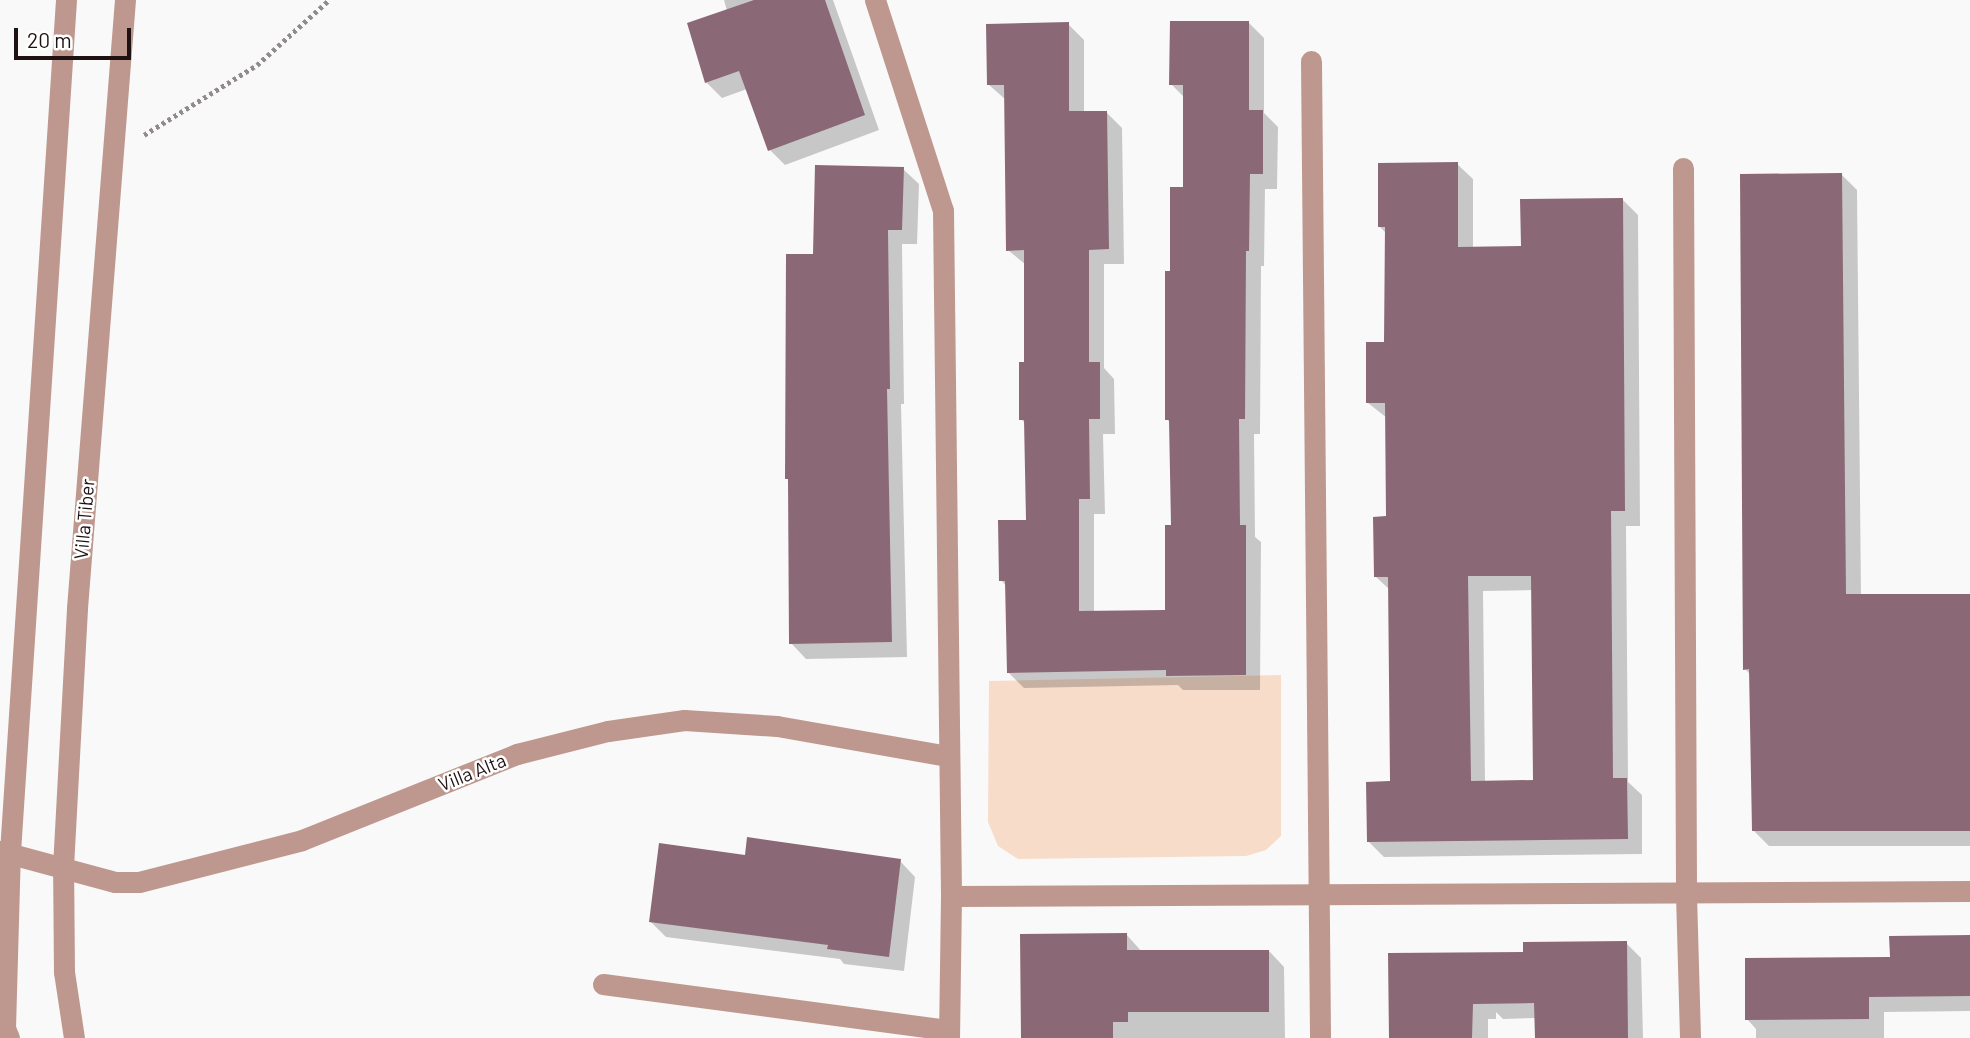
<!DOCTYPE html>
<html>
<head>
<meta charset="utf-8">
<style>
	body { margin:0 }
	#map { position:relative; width:1970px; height:1038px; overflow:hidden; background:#f9f9f9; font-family:Barlow,sans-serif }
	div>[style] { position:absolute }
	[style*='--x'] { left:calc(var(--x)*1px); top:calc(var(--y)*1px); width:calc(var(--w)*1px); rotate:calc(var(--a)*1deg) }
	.green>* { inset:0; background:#f8dcca }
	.shadow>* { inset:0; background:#0003 }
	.building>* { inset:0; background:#8b6876 }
	.path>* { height:4.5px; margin-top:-2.25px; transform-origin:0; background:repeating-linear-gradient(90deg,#928b8b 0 3.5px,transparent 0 7px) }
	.street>* { height:21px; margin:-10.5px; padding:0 10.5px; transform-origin:10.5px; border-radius:10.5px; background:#be988f }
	span { translate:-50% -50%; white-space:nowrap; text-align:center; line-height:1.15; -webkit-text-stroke:5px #fff; paint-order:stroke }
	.street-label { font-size:19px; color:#201112 }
	.scale { position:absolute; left:14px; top:28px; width:117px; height:32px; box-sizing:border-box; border:4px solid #201112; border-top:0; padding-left:9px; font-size:21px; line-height:24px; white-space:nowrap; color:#201112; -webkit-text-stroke:5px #fff; paint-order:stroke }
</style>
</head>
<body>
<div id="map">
	<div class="green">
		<div style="clip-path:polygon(1281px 675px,1281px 836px,1266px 850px,1246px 856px,1018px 859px,998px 846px,988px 822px,989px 681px)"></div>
	</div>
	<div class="shadow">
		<div style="clip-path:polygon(724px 0,833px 0,879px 130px,785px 165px,770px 150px,747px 89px,722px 98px,706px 82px,727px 11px)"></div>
		<div style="clip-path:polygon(1249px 23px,1264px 38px,1264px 113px,1278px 127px,1277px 189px,1265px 189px,1264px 266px,1261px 266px,1260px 434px,1254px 434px,1255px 537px,1261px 542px,1260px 690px,1183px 690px,1178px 685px,1024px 688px,1008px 672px,1007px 587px,1001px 580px,1027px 522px,1026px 424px,1021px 419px,1026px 363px,1026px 265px,1008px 250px,1006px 100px,988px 84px,1068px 24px,1084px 40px,1084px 113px,1106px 112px,1122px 128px,1124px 264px,1104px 264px,1104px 368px,1114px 379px,1115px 434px,1103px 434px,1105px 514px,1094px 514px,1094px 612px,1167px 611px,1173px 527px,1170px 423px,1167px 419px,1171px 272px,1185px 188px,1185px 98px,1171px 84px)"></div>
		<div style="clip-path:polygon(evenodd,1457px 164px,1473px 179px,1473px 248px,1523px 248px,1623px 200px,1638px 215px,1640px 526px,1626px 526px,1628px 782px,1642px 795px,1642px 854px,1384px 857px,1369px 842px,1392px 783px,1390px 590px,1376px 577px,1388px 518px,1387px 418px,1368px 403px,1386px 344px,1386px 233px,1379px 226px,1457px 164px,1533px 590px,1535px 781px,1485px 782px,1483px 591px,1533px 590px)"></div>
		<div style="clip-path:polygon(903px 169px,919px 184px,917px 244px,902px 244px,904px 404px,901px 404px,907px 657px,806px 659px,791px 643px,789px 481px,787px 478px,814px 255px)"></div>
		<div style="clip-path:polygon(1842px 175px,1857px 190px,1861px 596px,1970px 595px,1970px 846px,1769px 846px,1754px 831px,1751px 675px,1745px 669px)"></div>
		<div style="clip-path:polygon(746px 857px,900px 861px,915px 877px,904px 971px,844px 964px,840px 959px,666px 937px,651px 922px)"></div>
		<div style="clip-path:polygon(1126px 934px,1142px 952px,1269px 951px,1284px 967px,1285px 1038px,1023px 1038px)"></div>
		<div style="clip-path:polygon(1970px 937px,1970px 1011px,1884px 1012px,1884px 1038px,1756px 1038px,1756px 1029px,1747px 1019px,1891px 959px)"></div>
		<div style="clip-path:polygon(1626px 943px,1641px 958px,1643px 1038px,1536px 1038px,1536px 1018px,1503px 1019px,1496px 1012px,1496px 1019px,1488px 1019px,1488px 1038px,1390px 1038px,1525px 954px)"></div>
	</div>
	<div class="building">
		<div style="clip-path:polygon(754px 0,825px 0,865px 115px,768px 151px,739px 71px,705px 83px,687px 23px)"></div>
		<div style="clip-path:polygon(1170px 21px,1249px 21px,1249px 110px,1263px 110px,1263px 174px,1250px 174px,1249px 251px,1246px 251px,1245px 419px,1239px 419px,1240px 525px,1246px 525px,1246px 675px,1166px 676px,1166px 670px,1007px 673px,1005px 581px,999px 581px,998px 520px,1026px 520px,1024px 420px,1019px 420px,1019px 362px,1024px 362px,1024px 250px,1006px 251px,1004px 85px,987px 85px,986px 24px,1069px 22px,1069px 111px,1107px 111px,1109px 249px,1089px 250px,1089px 362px,1100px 362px,1100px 419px,1089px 419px,1090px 499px,1079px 499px,1079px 611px,1165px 610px,1165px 525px,1171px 525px,1169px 420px,1165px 420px,1165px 271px,1170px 271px,1170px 187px,1183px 187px,1183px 85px,1169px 85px)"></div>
		<div style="clip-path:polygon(evenodd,1458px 162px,1458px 247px,1521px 246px,1520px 199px,1623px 198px,1625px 511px,1611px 511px,1613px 778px,1627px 778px,1628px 839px,1367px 842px,1366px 782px,1390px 781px,1388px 577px,1374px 577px,1373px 517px,1386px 516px,1385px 403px,1366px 403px,1366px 342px,1384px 342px,1385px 227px,1378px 227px,1378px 163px,1458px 162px,1468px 576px,1531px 576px,1533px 780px,1471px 781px,1468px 576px)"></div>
		<div style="clip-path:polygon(815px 165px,904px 167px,902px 230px,888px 230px,890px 389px,887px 389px,892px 642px,789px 644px,788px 479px,785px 479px,786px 254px,813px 254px)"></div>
		<div style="clip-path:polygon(1842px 173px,1846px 594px,1970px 594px,1970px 831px,1752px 831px,1749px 669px,1743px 670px,1740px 174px)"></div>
		<div style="clip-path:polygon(747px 837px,901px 859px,889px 957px,827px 949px,828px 945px,649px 922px,659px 843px,745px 855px)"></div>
		<div style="clip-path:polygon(1127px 933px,1127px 950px,1269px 950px,1269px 1012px,1128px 1012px,1128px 1022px,1113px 1022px,1113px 1038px,1021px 1038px,1020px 934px)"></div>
		<div style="clip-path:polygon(1970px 935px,1970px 996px,1869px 997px,1869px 1019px,1745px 1020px,1745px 958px,1890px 957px,1889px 936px)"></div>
		<div style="clip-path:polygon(1627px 941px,1628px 1038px,1535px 1038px,1534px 1003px,1473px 1004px,1472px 1038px,1389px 1038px,1388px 953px,1523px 952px,1523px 942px)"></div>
	</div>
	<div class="path">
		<div style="--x:144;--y:135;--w:133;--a:-31.8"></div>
		<div style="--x:257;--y:65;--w:97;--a:-42.1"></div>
	</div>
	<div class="street">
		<div style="--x:875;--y:0;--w:221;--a:72.1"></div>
		<div style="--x:943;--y:210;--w:686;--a:89.33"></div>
		<div style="--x:951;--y:896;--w:142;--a:90.8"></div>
		<div style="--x:1311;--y:61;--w:977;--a:89.47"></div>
		<div style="--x:1683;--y:168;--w:726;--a:89.76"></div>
		<div style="--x:1686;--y:894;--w:144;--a:88.4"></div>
		<div style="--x:0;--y:851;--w:119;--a:15.1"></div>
		<div style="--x:115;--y:882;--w:24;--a:0"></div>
		<div style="--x:139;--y:882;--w:168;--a:-14.4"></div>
		<div style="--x:302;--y:840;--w:232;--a:-21.8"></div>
		<div style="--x:517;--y:754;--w:94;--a:-14.2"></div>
		<div style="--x:608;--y:731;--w:77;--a:-8.2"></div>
		<div style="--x:684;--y:720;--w:93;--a:3.7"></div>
		<div style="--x:777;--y:726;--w:174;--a:10"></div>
		<div style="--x:951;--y:896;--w:1019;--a:-0.28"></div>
		<div style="--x:603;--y:984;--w:349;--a:7.6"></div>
		<div style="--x:9;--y:1038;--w:11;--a:-112"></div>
		<div style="--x:5;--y:1028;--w:176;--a:-88.4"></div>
		<div style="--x:10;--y:852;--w:854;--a:-86.24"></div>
		<div style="--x:74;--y:1038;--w:67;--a:-98.6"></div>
		<div style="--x:64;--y:972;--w:105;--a:-90.5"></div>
		<div style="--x:63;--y:867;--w:259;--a:-86.9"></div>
		<div style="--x:77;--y:608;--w:610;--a:-85.49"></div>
	</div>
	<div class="street-label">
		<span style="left:84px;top:519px;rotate:-85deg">Villa Tiber</span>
		<span style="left:472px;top:772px;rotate:-22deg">Villa Alta</span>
	</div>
	<div class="scale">20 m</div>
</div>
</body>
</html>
